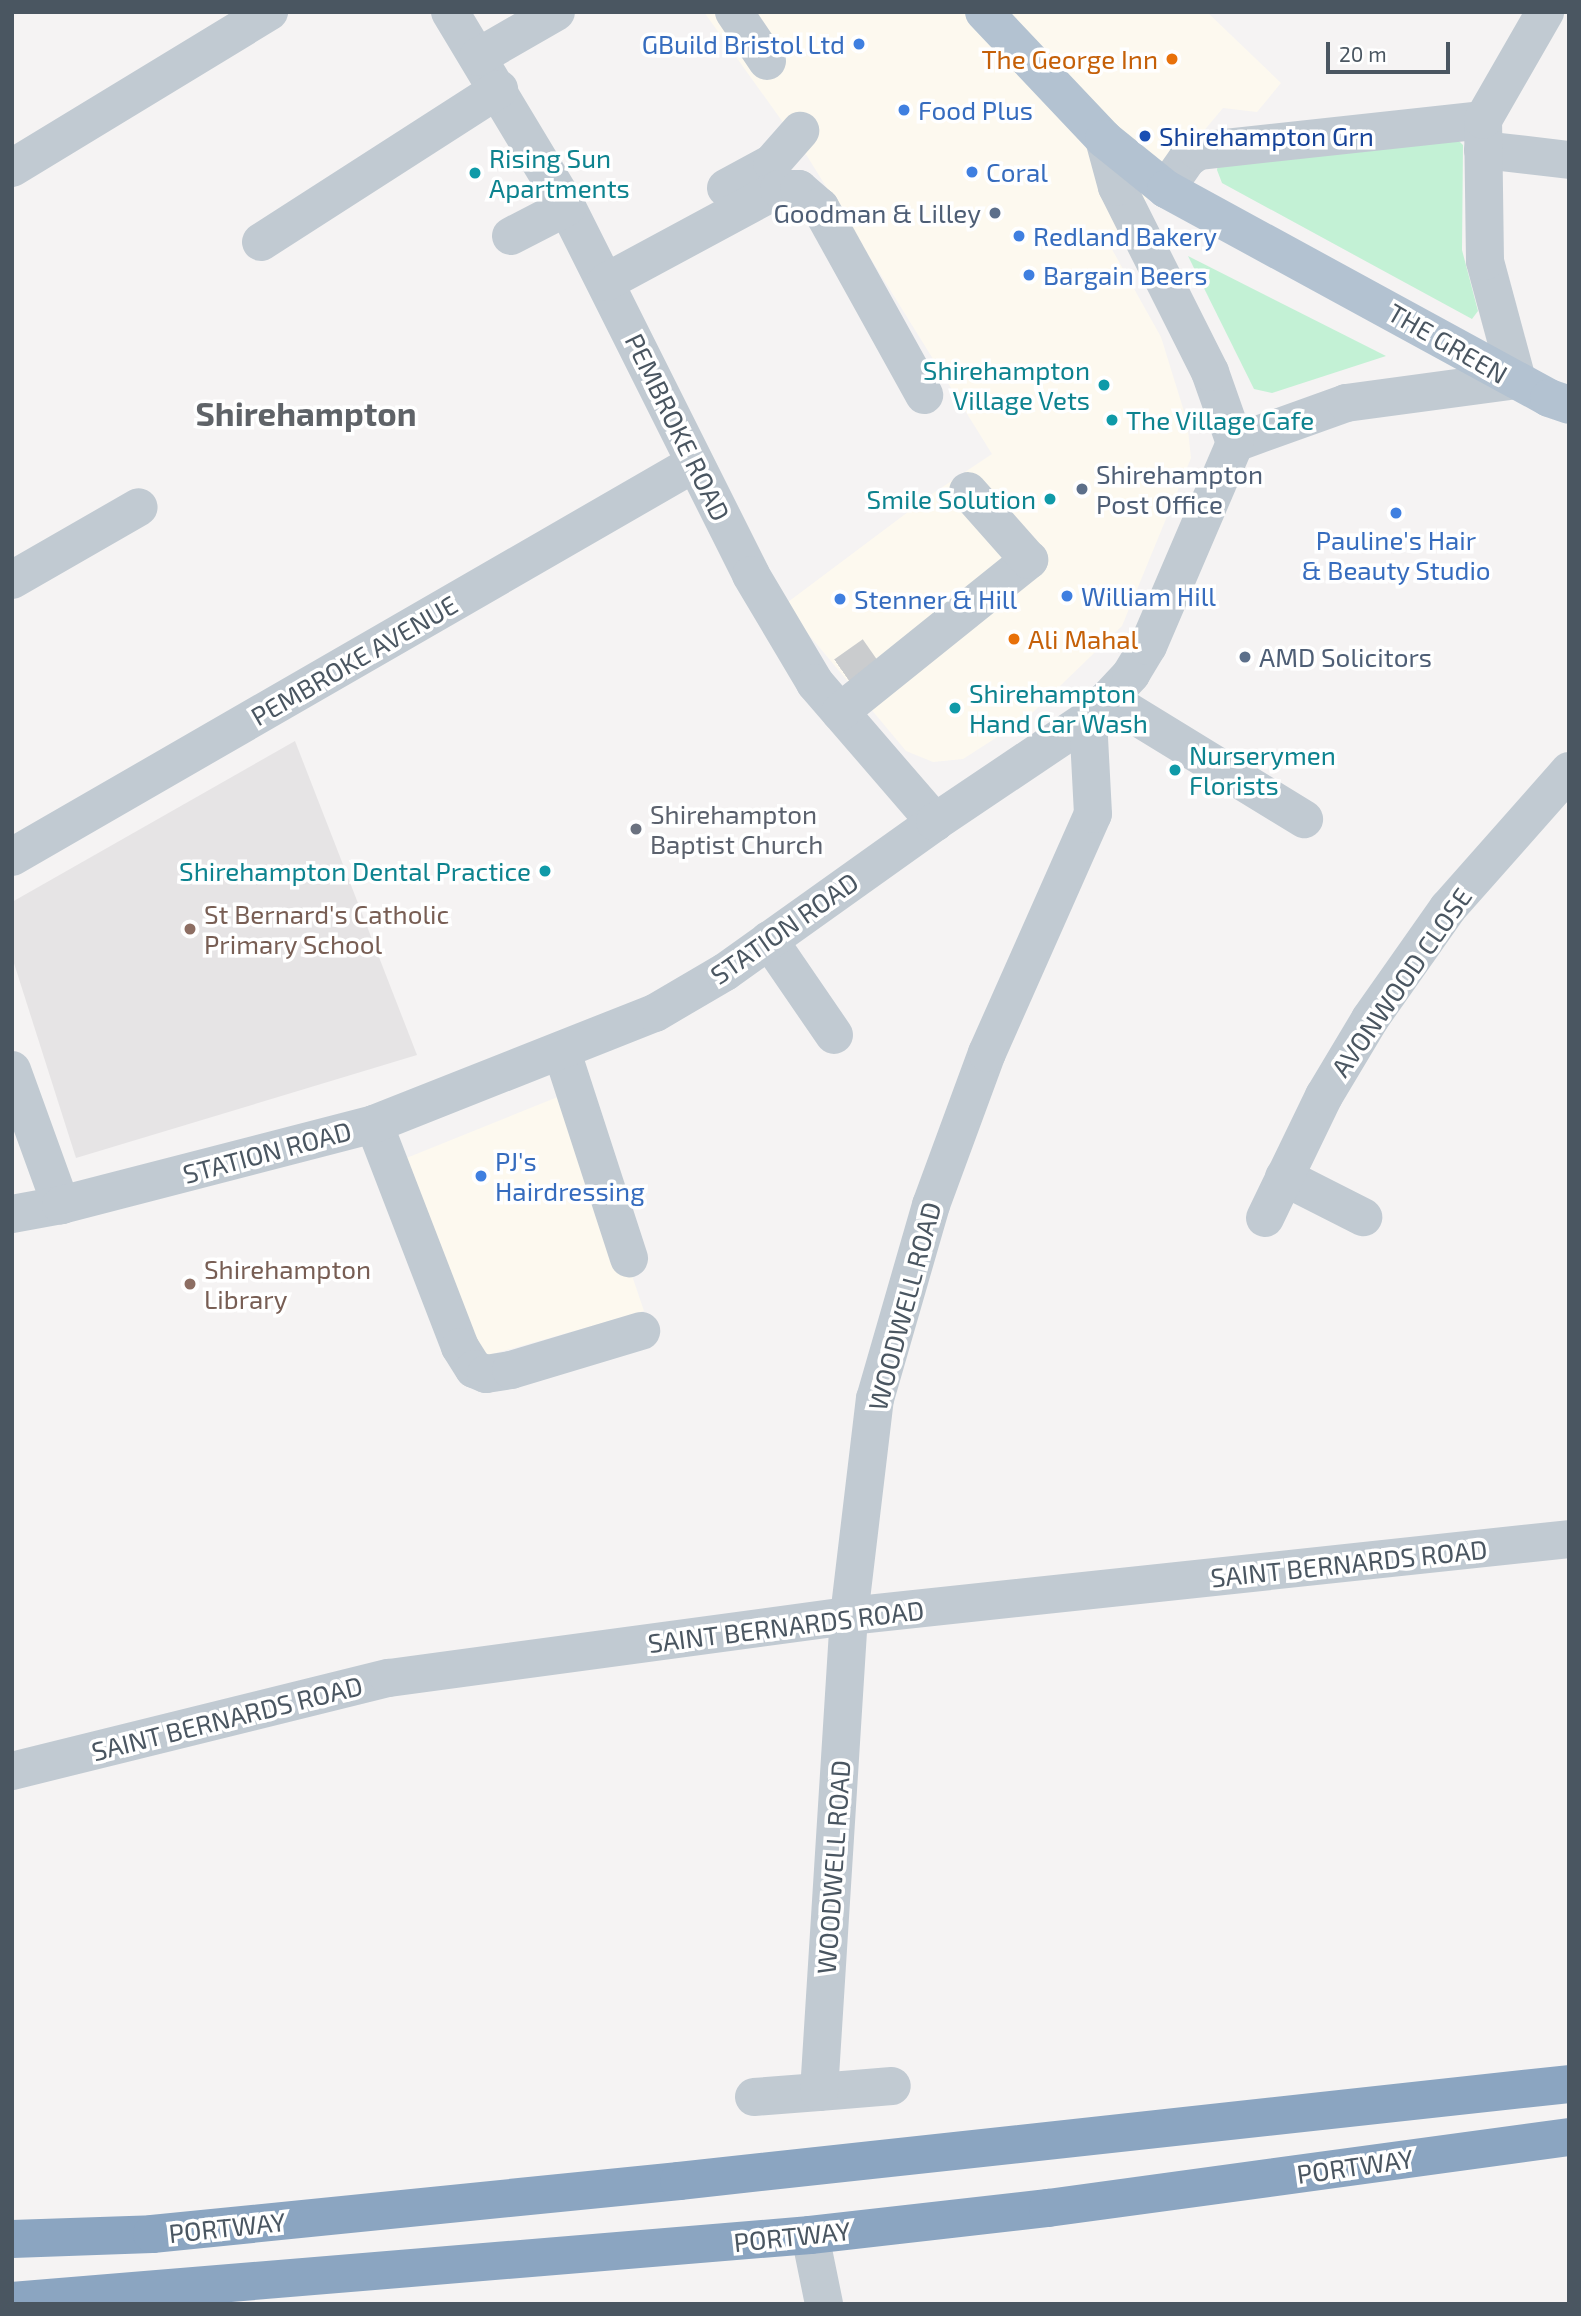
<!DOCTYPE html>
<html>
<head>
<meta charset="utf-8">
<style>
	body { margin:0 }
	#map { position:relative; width:1581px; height:2316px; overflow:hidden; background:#f5f3f3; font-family:"Exo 2",sans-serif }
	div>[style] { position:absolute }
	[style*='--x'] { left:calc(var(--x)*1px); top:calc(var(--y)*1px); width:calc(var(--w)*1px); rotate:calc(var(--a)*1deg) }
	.commercial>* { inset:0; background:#fdf9ef }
	.education>* { inset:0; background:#e6e4e5 }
	.green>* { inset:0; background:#c3f1d5 }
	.minor-tunnel>* { height:38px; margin-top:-19px; transform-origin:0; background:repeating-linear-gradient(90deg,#caccce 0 38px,transparent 0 57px) }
	.minor>* { height:38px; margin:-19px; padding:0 19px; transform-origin:19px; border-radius:19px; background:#c1cad2 }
	.major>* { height:38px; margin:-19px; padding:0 19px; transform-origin:19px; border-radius:19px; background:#b3c2d1 }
	.highway>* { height:38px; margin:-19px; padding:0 19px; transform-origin:19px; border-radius:19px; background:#8ba5c1 }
	.dots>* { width:19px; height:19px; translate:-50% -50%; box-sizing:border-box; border:4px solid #fff; border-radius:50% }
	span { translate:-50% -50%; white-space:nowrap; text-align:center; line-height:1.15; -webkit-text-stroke:7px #fff; paint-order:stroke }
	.shop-label { font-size:26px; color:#366cbe }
	.right { translate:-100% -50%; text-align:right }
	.left { translate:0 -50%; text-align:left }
	.food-label { font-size:26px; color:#c56008 }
	.transit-label { font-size:26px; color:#164399 }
	.culture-label { font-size:26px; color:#0d838f }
	.service-label { font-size:26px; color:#4e5e75 }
	.street-label { font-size:26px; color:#4a5661 }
	.worship-label { font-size:26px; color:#5b616d }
	.education-label { font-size:26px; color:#785e54 }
	.district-label { font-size:33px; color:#5f6368; font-weight:700 }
	.frame { position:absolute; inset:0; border:14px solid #4a5661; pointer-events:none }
	.scale { position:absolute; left:1326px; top:42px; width:124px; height:32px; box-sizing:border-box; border:4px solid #4a5661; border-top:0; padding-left:9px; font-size:21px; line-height:24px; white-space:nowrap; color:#4a5661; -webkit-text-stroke:5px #fff; paint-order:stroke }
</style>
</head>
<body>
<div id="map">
	<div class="commercial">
		<div style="clip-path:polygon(704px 12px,1207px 12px,1281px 83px,1257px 112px,1223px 108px,1109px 244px,1161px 337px,1187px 421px,1191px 458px,1122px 626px,1027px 718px,963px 759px,933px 762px,906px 751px,784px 605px,932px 494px,992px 454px,807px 156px)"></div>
		<div style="clip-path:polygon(570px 1092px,644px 1311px,468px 1361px,399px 1161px)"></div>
	</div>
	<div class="education">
		<div style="clip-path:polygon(295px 741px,417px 1055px,76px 1158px,12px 957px,12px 902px)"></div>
	</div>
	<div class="green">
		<div style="clip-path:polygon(1456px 138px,1463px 145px,1462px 250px,1478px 311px,1472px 319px,1222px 183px,1217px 170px,1218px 163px)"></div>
		<div style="clip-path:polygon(1188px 256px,1386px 356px,1272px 393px,1254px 389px)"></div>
	</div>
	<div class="minor-tunnel">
		<div style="--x:845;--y:675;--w:35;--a:-35"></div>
	</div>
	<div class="minor">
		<div style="--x:450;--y:12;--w:227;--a:59"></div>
		<div style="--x:567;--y:207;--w:411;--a:63.4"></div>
		<div style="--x:751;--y:575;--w:126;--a:59.3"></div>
		<div style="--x:815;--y:683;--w:184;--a:49.2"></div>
		<div style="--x:734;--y:12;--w:59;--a:56"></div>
		<div style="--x:478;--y:57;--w:90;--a:-30"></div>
		<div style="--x:1483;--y:150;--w:87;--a:6.6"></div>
		<div style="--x:12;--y:168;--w:301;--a:-31.3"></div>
		<div style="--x:726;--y:188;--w:52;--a:-28.5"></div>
		<div style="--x:772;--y:163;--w:43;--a:-48.8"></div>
		<div style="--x:1166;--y:189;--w:37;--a:-55"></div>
		<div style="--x:1187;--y:159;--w:14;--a:-36"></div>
		<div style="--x:1198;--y:151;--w:287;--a:-6.2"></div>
		<div style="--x:511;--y:236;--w:63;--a:-27.4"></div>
		<div style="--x:261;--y:242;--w:283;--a:-32.7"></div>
		<div style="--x:606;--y:282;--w:196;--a:-28.3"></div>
		<div style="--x:779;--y:189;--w:20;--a:0"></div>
		<div style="--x:799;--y:189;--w:28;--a:41"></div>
		<div style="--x:820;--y:207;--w:215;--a:61"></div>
		<div style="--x:1235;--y:443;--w:118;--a:-19.8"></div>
		<div style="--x:1346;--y:403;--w:173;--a:-7.7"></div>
		<div style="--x:1517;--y:380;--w:123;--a:-105.1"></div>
		<div style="--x:1485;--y:261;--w:141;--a:-90.8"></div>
		<div style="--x:1483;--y:120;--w:125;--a:-60.1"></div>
		<div style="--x:12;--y:580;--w:146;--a:-29.9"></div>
		<div style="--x:1108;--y:699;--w:230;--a:31.5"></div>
		<div style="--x:840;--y:712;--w:243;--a:-38.8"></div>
		<div style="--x:1029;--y:560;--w:92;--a:-131.5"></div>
		<div style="--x:12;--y:857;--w:788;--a:-29.98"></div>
		<div style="--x:769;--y:940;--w:115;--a:55.6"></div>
		<div style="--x:562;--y:1052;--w:217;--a:72"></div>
		<div style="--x:12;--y:1070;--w:144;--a:70.1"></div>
		<div style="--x:374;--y:1124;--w:239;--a:68.9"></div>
		<div style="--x:460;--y:1347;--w:26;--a:58"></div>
		<div style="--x:474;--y:1369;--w:13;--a:23"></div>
		<div style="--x:486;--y:1374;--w:25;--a:-9"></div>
		<div style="--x:511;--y:1370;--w:136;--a:-16.7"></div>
		<div style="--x:1284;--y:1177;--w:89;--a:26.9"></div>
		<div style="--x:12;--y:1214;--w:50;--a:-10.4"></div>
		<div style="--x:61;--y:1205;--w:323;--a:-14.5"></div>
		<div style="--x:374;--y:1124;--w:302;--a:-21.6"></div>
		<div style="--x:655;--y:1013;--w:81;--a:-30.4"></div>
		<div style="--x:725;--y:972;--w:258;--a:-35.5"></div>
		<div style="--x:935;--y:822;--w:184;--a:-33.9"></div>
		<div style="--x:1088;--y:719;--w:28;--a:-45"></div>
		<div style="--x:1108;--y:699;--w:34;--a:-47"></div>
		<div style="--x:1131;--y:674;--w:33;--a:-59"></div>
		<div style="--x:1148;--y:646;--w:221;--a:-66.8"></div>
		<div style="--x:1235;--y:443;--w:75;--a:-109.4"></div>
		<div style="--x:1210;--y:372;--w:207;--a:-116.7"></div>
		<div style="--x:1117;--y:187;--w:50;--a:-105.2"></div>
		<div style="--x:1265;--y:1218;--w:136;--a:-64.2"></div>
		<div style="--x:1324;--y:1096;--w:90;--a:-59.1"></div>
		<div style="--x:1370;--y:1019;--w:136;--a:-54.9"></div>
		<div style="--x:1448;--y:908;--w:183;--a:-48.5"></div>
		<div style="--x:12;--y:1771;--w:388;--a:-13.9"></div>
		<div style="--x:389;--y:1678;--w:464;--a:-7.7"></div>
		<div style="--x:849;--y:1616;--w:724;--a:-6.1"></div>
		<div style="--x:819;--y:2092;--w:73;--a:-4.7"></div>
		<div style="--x:754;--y:2097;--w:65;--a:-4.4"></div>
		<div style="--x:819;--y:2092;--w:477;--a:-86.4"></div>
		<div style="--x:849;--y:1616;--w:219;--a:-83.2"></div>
		<div style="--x:875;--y:1399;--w:202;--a:-73.9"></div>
		<div style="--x:931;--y:1205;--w:162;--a:-69.8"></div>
		<div style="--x:987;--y:1053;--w:261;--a:-66.1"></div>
		<div style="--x:1093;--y:814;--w:95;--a:-93"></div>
		<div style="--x:810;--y:2235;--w:70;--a:78.5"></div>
	</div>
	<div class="major">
		<div style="--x:984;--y:12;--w:175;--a:46.6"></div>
		<div style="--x:1104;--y:139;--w:80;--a:38.9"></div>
		<div style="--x:1166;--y:189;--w:436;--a:28.6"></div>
		<div style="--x:1549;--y:398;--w:21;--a:19"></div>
	</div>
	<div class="highway">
		<div style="--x:12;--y:2239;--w:140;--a:-2"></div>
		<div style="--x:152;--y:2234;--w:530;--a:-5.74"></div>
		<div style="--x:679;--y:2181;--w:895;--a:-6.22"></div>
		<div style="--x:12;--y:2301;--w:801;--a:-4.73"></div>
		<div style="--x:810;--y:2235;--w:240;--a:-6.5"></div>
		<div style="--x:1048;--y:2208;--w:526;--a:-7.76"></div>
	</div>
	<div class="dots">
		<div style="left:859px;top:44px;background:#3f7fe0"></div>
		<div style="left:1172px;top:59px;background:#e8710a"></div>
		<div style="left:904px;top:110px;background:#3f7fe0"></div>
		<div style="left:1145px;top:136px;background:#1a4fb4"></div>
		<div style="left:972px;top:172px;background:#3f7fe0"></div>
		<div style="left:475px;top:173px;background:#0f9aa8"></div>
		<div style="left:995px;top:213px;background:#5c6f8a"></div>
		<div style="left:1019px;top:236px;background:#3f7fe0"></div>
		<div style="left:1029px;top:275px;background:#3f7fe0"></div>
		<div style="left:1104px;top:385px;background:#0f9aa8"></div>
		<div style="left:1112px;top:420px;background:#0f9aa8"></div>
		<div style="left:1082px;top:489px;background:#5c6f8a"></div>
		<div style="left:1050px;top:499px;background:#0f9aa8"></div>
		<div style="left:1396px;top:513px;background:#3f7fe0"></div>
		<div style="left:1067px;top:596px;background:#3f7fe0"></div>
		<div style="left:840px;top:599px;background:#3f7fe0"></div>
		<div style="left:1014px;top:639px;background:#e8710a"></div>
		<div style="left:1245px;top:657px;background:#5c6f8a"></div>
		<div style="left:955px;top:708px;background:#0f9aa8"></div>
		<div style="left:1175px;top:770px;background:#0f9aa8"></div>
		<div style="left:636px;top:829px;background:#6b7280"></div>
		<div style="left:545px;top:871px;background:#0f9aa8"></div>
		<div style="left:190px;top:929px;background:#8d6e63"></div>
		<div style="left:481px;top:1176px;background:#3f7fe0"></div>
		<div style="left:190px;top:1284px;background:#8d6e63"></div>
	</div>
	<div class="shop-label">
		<span class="right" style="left:845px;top:44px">GBuild Bristol Ltd</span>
		<span class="left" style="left:918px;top:110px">Food Plus</span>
		<span class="left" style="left:986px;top:172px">Coral</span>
		<span class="left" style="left:1033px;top:236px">Redland Bakery</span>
		<span class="left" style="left:1043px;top:275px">Bargain Beers</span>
		<span style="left:1396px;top:555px">Pauline's Hair<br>&amp; Beauty Studio</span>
		<span class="left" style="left:1081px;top:596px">William Hill</span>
		<span class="left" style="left:854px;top:599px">Stenner &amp; Hill</span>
		<span class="left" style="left:495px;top:1176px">PJ's<br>Hairdressing</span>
	</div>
	<div class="food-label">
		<span class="right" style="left:1158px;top:59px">The George Inn</span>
		<span class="left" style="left:1028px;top:639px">Ali Mahal</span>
	</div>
	<div class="transit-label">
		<span class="left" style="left:1159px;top:136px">Shirehampton Grn</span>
	</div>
	<div class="culture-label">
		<span class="left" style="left:489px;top:173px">Rising Sun<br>Apartments</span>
		<span class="right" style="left:1090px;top:385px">Shirehampton<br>Village Vets</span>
		<span class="left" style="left:1126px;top:420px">The Village Cafe</span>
		<span class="right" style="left:1036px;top:499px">Smile Solution</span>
		<span class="left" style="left:969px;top:708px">Shirehampton<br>Hand Car Wash</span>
		<span class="left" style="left:1189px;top:770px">Nurserymen<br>Florists</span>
		<span class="right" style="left:531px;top:871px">Shirehampton Dental Practice</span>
	</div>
	<div class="service-label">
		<span class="right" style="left:981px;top:213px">Goodman &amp; Lilley</span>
		<span class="left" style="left:1096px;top:489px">Shirehampton<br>Post Office</span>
		<span class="left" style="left:1259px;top:657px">AMD Solicitors</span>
	</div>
	<div class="street-label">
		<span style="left:1448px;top:343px;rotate:30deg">THE GREEN</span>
		<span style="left:678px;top:427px;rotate:64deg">PEMBROKE ROAD</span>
		<span style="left:354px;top:660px;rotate:-30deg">PEMBROKE AVENUE</span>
		<span style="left:784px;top:928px;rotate:-35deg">STATION ROAD</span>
		<span style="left:1401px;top:982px;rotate:-55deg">AVONWOOD CLOSE</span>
		<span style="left:267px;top:1152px;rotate:-15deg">STATION ROAD</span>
		<span style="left:904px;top:1306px;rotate:-75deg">WOODWELL ROAD</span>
		<span style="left:1349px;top:1563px;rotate:-6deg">SAINT BERNARDS ROAD</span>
		<span style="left:786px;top:1626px;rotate:-7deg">SAINT BERNARDS ROAD</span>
		<span style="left:227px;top:1718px;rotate:-14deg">SAINT BERNARDS ROAD</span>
		<span style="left:833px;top:1867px;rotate:-86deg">WOODWELL ROAD</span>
		<span style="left:1355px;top:2166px;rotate:-8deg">PORTWAY</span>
		<span style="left:227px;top:2227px;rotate:-6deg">PORTWAY</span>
		<span style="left:792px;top:2236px;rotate:-6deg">PORTWAY</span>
	</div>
	<div class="worship-label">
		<span class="left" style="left:650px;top:829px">Shirehampton<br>Baptist Church</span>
	</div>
	<div class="education-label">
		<span class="left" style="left:204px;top:929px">St Bernard's Catholic<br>Primary School</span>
		<span class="left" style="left:204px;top:1284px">Shirehampton<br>Library</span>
	</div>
	<div class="district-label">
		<span style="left:306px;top:414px">Shirehampton</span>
	</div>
	<div class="frame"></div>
	<div class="scale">20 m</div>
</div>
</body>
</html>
